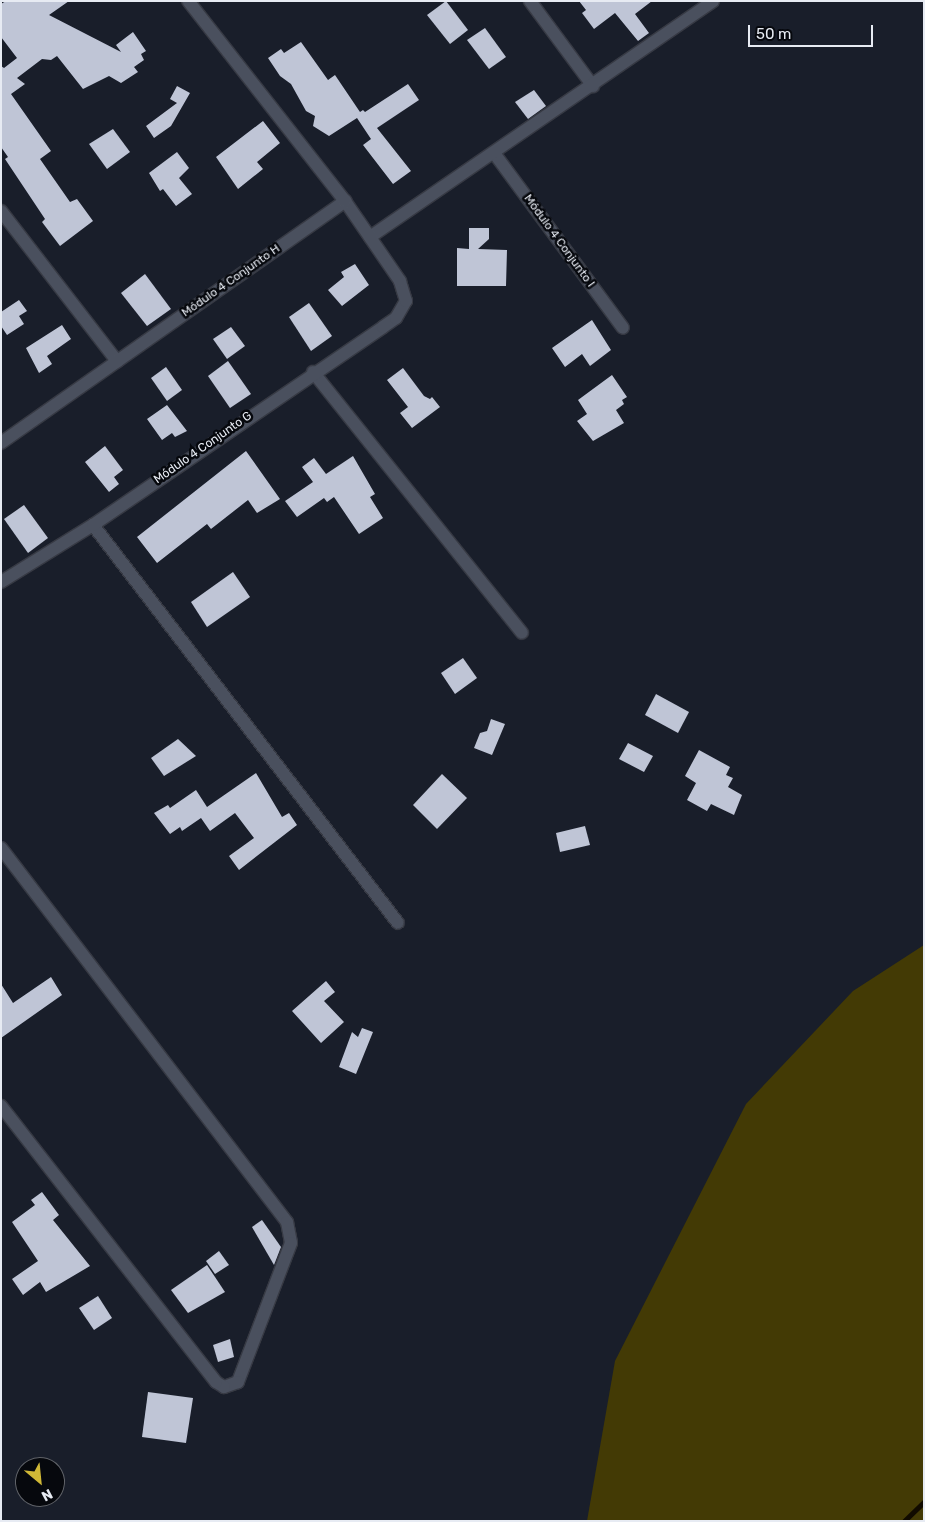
<!DOCTYPE html>
<html>
<head>
<meta charset="utf-8">
<style>
	body { margin:0 }
	#map { position:relative; width:925px; height:1522px; overflow:hidden; background:#191e2a; font-family:Rubik,sans-serif }
	div>[style] { position:absolute }
	[style*='--x'] { left:calc(var(--x)*1px); top:calc(var(--y)*1px); width:calc(var(--w)*1px); rotate:calc(var(--a)*1deg) }
	.green>* { inset:0; background:#433a05 }
	.stream>* { height:5px; margin:-2.5px; padding:0 2.5px; transform-origin:2.5px; border-radius:2.5px; background:#110b00 }
	.building>* { inset:0; background:#bfc5d6 }
	.roads { filter:drop-shadow(1px 0 #373a44) drop-shadow(-1px 0 #373a44) drop-shadow(0 1px #373a44) drop-shadow(0 -1px #373a44) }
	.minor>* { height:12px; margin:-6px; padding:0 6px; transform-origin:6px; border-radius:6px; background:#4a505e }
	span { translate:-50% -50%; white-space:nowrap; text-align:center; line-height:1.15; -webkit-text-stroke:5px #06080d; paint-order:stroke }
	.street-label { font-size:12px; color:#e7ebf3 }
	.frame { position:absolute; inset:0; border:2px solid #e7ebf3; pointer-events:none }
	.north { position:absolute; left:15px; top:1457px; width:50px; height:50px; box-sizing:border-box; background:#06080d; border:1px solid #606369; border-radius:50%; rotate:152deg; font-size:14px; font-weight:700; line-height:20px; text-align:center; color:#e7ebf3 }
	.north::after { content:''; display:block; margin:auto; width:18px; height:22px; background:#d0b836; clip-path:polygon(50% 0,100% 100%,50% 72%,0 100%) }
	.scale { position:absolute; left:748px; top:25px; width:125px; height:22px; box-sizing:border-box; border:2px solid #e7ebf3; border-top:0; padding-left:6px; font-size:15px; line-height:18px; white-space:nowrap; color:#e7ebf3; -webkit-text-stroke:4px #06080d; paint-order:stroke }
</style>
</head>
<body>
<div id="map">
	<div class="green">
		<div style="clip-path:polygon(924px 945px,924px 1521px,587px 1521px,615px 1361px,746px 1104px,853px 991px)"></div>
	</div>
	<div class="stream">
		<div style="--x:904;--y:1521;--w:28;--a:-44"></div>
	</div>
	<div class="building">
		<div style="clip-path:polygon(6px 1px,69px 1px,49px 15px,121px 52px,116px 45px,133px 32px,146px 51px,141px 54px,144px 60px,134px 67px,138px 72px,121px 83px,109px 76px,83px 89px,57px 56px,51px 60px,42px 59px,17px 78px,25px 84px,11px 94px,51px 151px,40px 159px,70px 202px,77px 199px,93px 221px,60px 246px,42px 222px,45px 219px,5px 159px,8px 157px,1px 147px,1px 66px,4px 68px,17px 58px,1px 37px,1px 4px)"></div>
		<div style="clip-path:polygon(446px 1px,468px 30px,450px 44px,427px 15px)"></div>
		<div style="clip-path:polygon(579px 1px,652px 1px,635px 14px,649px 33px,638px 41px,615px 13px,594px 29px,582px 13px,586px 10px)"></div>
		<div style="clip-path:polygon(485px 28px,506px 57px,489px 69px,467px 40px)"></div>
		<div style="clip-path:polygon(301px 42px,328px 80px,335px 75px,360px 112px,363px 110px,365px 112px,408px 84px,419px 100px,377px 128px,411px 171px,393px 184px,363px 145px,371px 139px,357px 118px,329px 136px,313px 126px,315px 116px,306px 111px,291px 84px,280px 76px,268px 58px,281px 49px,284px 53px)"></div>
		<div style="clip-path:polygon(177px 86px,190px 93px,171px 126px,154px 138px,146px 126px,177px 103px,170px 99px)"></div>
		<div style="clip-path:polygon(534px 90px,546px 106px,528px 119px,515px 102px)"></div>
		<div style="clip-path:polygon(263px 121px,280px 143px,257px 162px,263px 169px,238px 189px,216px 157px)"></div>
		<div style="clip-path:polygon(113px 129px,130px 152px,107px 169px,89px 144px)"></div>
		<div style="clip-path:polygon(177px 152px,189px 168px,179px 178px,192px 194px,176px 206px,163px 189px,160px 191px,149px 173px)"></div>
		<div style="clip-path:polygon(469px 228px,489px 228px,489px 239px,478px 249px,507px 250px,506px 286px,457px 286px,457px 248px,469px 249px)"></div>
		<div style="clip-path:polygon(355px 264px,369px 285px,342px 306px,328px 290px,344px 277px,341px 272px)"></div>
		<div style="clip-path:polygon(145px 274px,171px 309px,147px 326px,121px 293px)"></div>
		<div style="clip-path:polygon(19px 300px,27px 311px,19px 316px,24px 324px,7px 335px,1px 326px,1px 312px)"></div>
		<div style="clip-path:polygon(309px 303px,332px 336px,311px 351px,289px 317px)"></div>
		<div style="clip-path:polygon(592px 320px,611px 350px,590px 366px,582px 354px,565px 367px,552px 348px)"></div>
		<div style="clip-path:polygon(62px 325px,71px 339px,47px 356px,52px 364px,39px 373px,26px 348px)"></div>
		<div style="clip-path:polygon(231px 327px,245px 346px,227px 359px,213px 339px)"></div>
		<div style="clip-path:polygon(228px 361px,251px 394px,230px 408px,208px 376px)"></div>
		<div style="clip-path:polygon(166px 367px,182px 390px,167px 401px,151px 378px)"></div>
		<div style="clip-path:polygon(403px 368px,424px 396px,430px 399px,432px 397px,440px 407px,412px 428px,400px 413px,408px 407px,387px 380px)"></div>
		<div style="clip-path:polygon(612px 375px,627px 397px,622px 400px,624px 404px,616px 410px,624px 423px,593px 441px,577px 421px,587px 414px,578px 400px)"></div>
		<div style="clip-path:polygon(167px 405px,187px 431px,175px 437px,172px 433px,162px 440px,147px 419px)"></div>
		<div style="clip-path:polygon(105px 446px,123px 470px,114px 477px,119px 484px,109px 492px,85px 462px)"></div>
		<div style="clip-path:polygon(246px 451px,280px 499px,257px 513px,248px 500px,211px 529px,207px 524px,157px 563px,137px 537px)"></div>
		<div style="clip-path:polygon(353px 456px,375px 494px,370px 497px,383px 518px,359px 534px,334px 497px,327px 502px,324px 498px,297px 517px,285px 501px,313px 482px,302px 467px,314px 458px,326px 474px)"></div>
		<div style="clip-path:polygon(24px 505px,48px 538px,28px 553px,4px 519px)"></div>
		<div style="clip-path:polygon(233px 572px,250px 597px,207px 627px,191px 602px)"></div>
		<div style="clip-path:polygon(463px 658px,477px 678px,455px 694px,441px 673px)"></div>
		<div style="clip-path:polygon(656px 694px,689px 712px,678px 733px,645px 715px)"></div>
		<div style="clip-path:polygon(491px 719px,505px 724px,492px 755px,474px 748px,480px 733px,487px 731px)"></div>
		<div style="clip-path:polygon(178px 739px,196px 756px,164px 776px,151px 758px)"></div>
		<div style="clip-path:polygon(628px 743px,653px 756px,644px 772px,619px 759px)"></div>
		<div style="clip-path:polygon(699px 750px,730px 767px,726px 775px,733px 778px,728px 787px,742px 795px,734px 815px,711px 804px,707px 811px,687px 800px,696px 783px,685px 776px)"></div>
		<div style="clip-path:polygon(256px 773px,282px 817px,289px 813px,297px 825px,239px 870px,229px 856px,254px 838px,235px 813px,210px 831px,201px 818px,182px 831px,180px 827px,170px 834px,154px 813px,168px 805px,170px 808px,196px 790px,207px 807px)"></div>
		<div style="clip-path:polygon(442px 774px,467px 798px,437px 829px,413px 805px)"></div>
		<div style="clip-path:polygon(585px 826px,590px 845px,560px 852px,556px 833px)"></div>
		<div style="clip-path:polygon(51px 977px,62px 995px,1px 1038px,1px 984px,13px 1003px)"></div>
		<div style="clip-path:polygon(326px 981px,335px 992px,324px 1001px,344px 1022px,321px 1043px,292px 1011px)"></div>
		<div style="clip-path:polygon(362px 1028px,373px 1032px,356px 1074px,339px 1067px,352px 1032px,358px 1037px)"></div>
		<div style="clip-path:polygon(42px 1192px,59px 1215px,53px 1220px,90px 1266px,46px 1292px,40px 1282px,23px 1295px,12px 1279px,38px 1261px,12px 1222px,35px 1205px,31px 1200px)"></div>
		<div style="clip-path:polygon(262px 1220px,281px 1247px,274px 1265px,252px 1227px)"></div>
		<div style="clip-path:polygon(219px 1251px,229px 1265px,215px 1274px,206px 1261px)"></div>
		<div style="clip-path:polygon(207px 1265px,225px 1292px,188px 1313px,171px 1290px)"></div>
		<div style="clip-path:polygon(98px 1296px,112px 1318px,94px 1330px,79px 1308px)"></div>
		<div style="clip-path:polygon(230px 1339px,234px 1357px,218px 1362px,213px 1345px)"></div>
		<div style="clip-path:polygon(148px 1392px,193px 1398px,186px 1443px,142px 1437px)"></div>
	</div>
	<div class="roads">
		<div class="minor">
			<div style="--x:530;--y:1;--w:106;--a:53.5"></div>
			<div style="--x:494;--y:153;--w:217;--a:53.6"></div>
			<div style="--x:1;--y:211;--w:190;--a:52.3"></div>
			<div style="--x:370;--y:237;--w:416;--a:-34.5"></div>
			<div style="--x:313;--y:372;--w:334;--a:51.3"></div>
			<div style="--x:1;--y:443;--w:421;--a:-35.1"></div>
			<div style="--x:93;--y:525;--w:501;--a:52.54"></div>
			<div style="--x:1;--y:582;--w:108;--a:-31.8"></div>
			<div style="--x:93;--y:525;--w:351;--a:-34.3"></div>
			<div style="--x:383;--y:327;--w:16;--a:-35"></div>
			<div style="--x:396;--y:318;--w:20;--a:-60"></div>
			<div style="--x:406;--y:301;--w:21;--a:-107"></div>
			<div style="--x:400;--y:281;--w:97;--a:-124.5"></div>
			<div style="--x:345;--y:201;--w:254;--a:-128.1"></div>
			<div style="--x:1;--y:848;--w:471;--a:52.6"></div>
			<div style="--x:287;--y:1222;--w:21;--a:79"></div>
			<div style="--x:291;--y:1243;--w:149;--a:110.9"></div>
			<div style="--x:238;--y:1382;--w:15;--a:160"></div>
			<div style="--x:224;--y:1387;--w:9;--a:-148"></div>
			<div style="--x:216;--y:1382;--w:350;--a:-127.9"></div>
		</div>
	</div>
	<div class="street-label">
		<span style="left:559px;top:241px;rotate:54deg">Módulo 4 Conjunto I</span>
		<span style="left:231px;top:281px;rotate:-35deg">Módulo 4 Conjunto H</span>
		<span style="left:203px;top:448px;rotate:-35deg">Módulo 4 Conjunto G</span>
	</div>
	<div class="frame"></div>
	<div class="north">N</div>
	<div class="scale">50 m</div>
</div>
</body>
</html>
